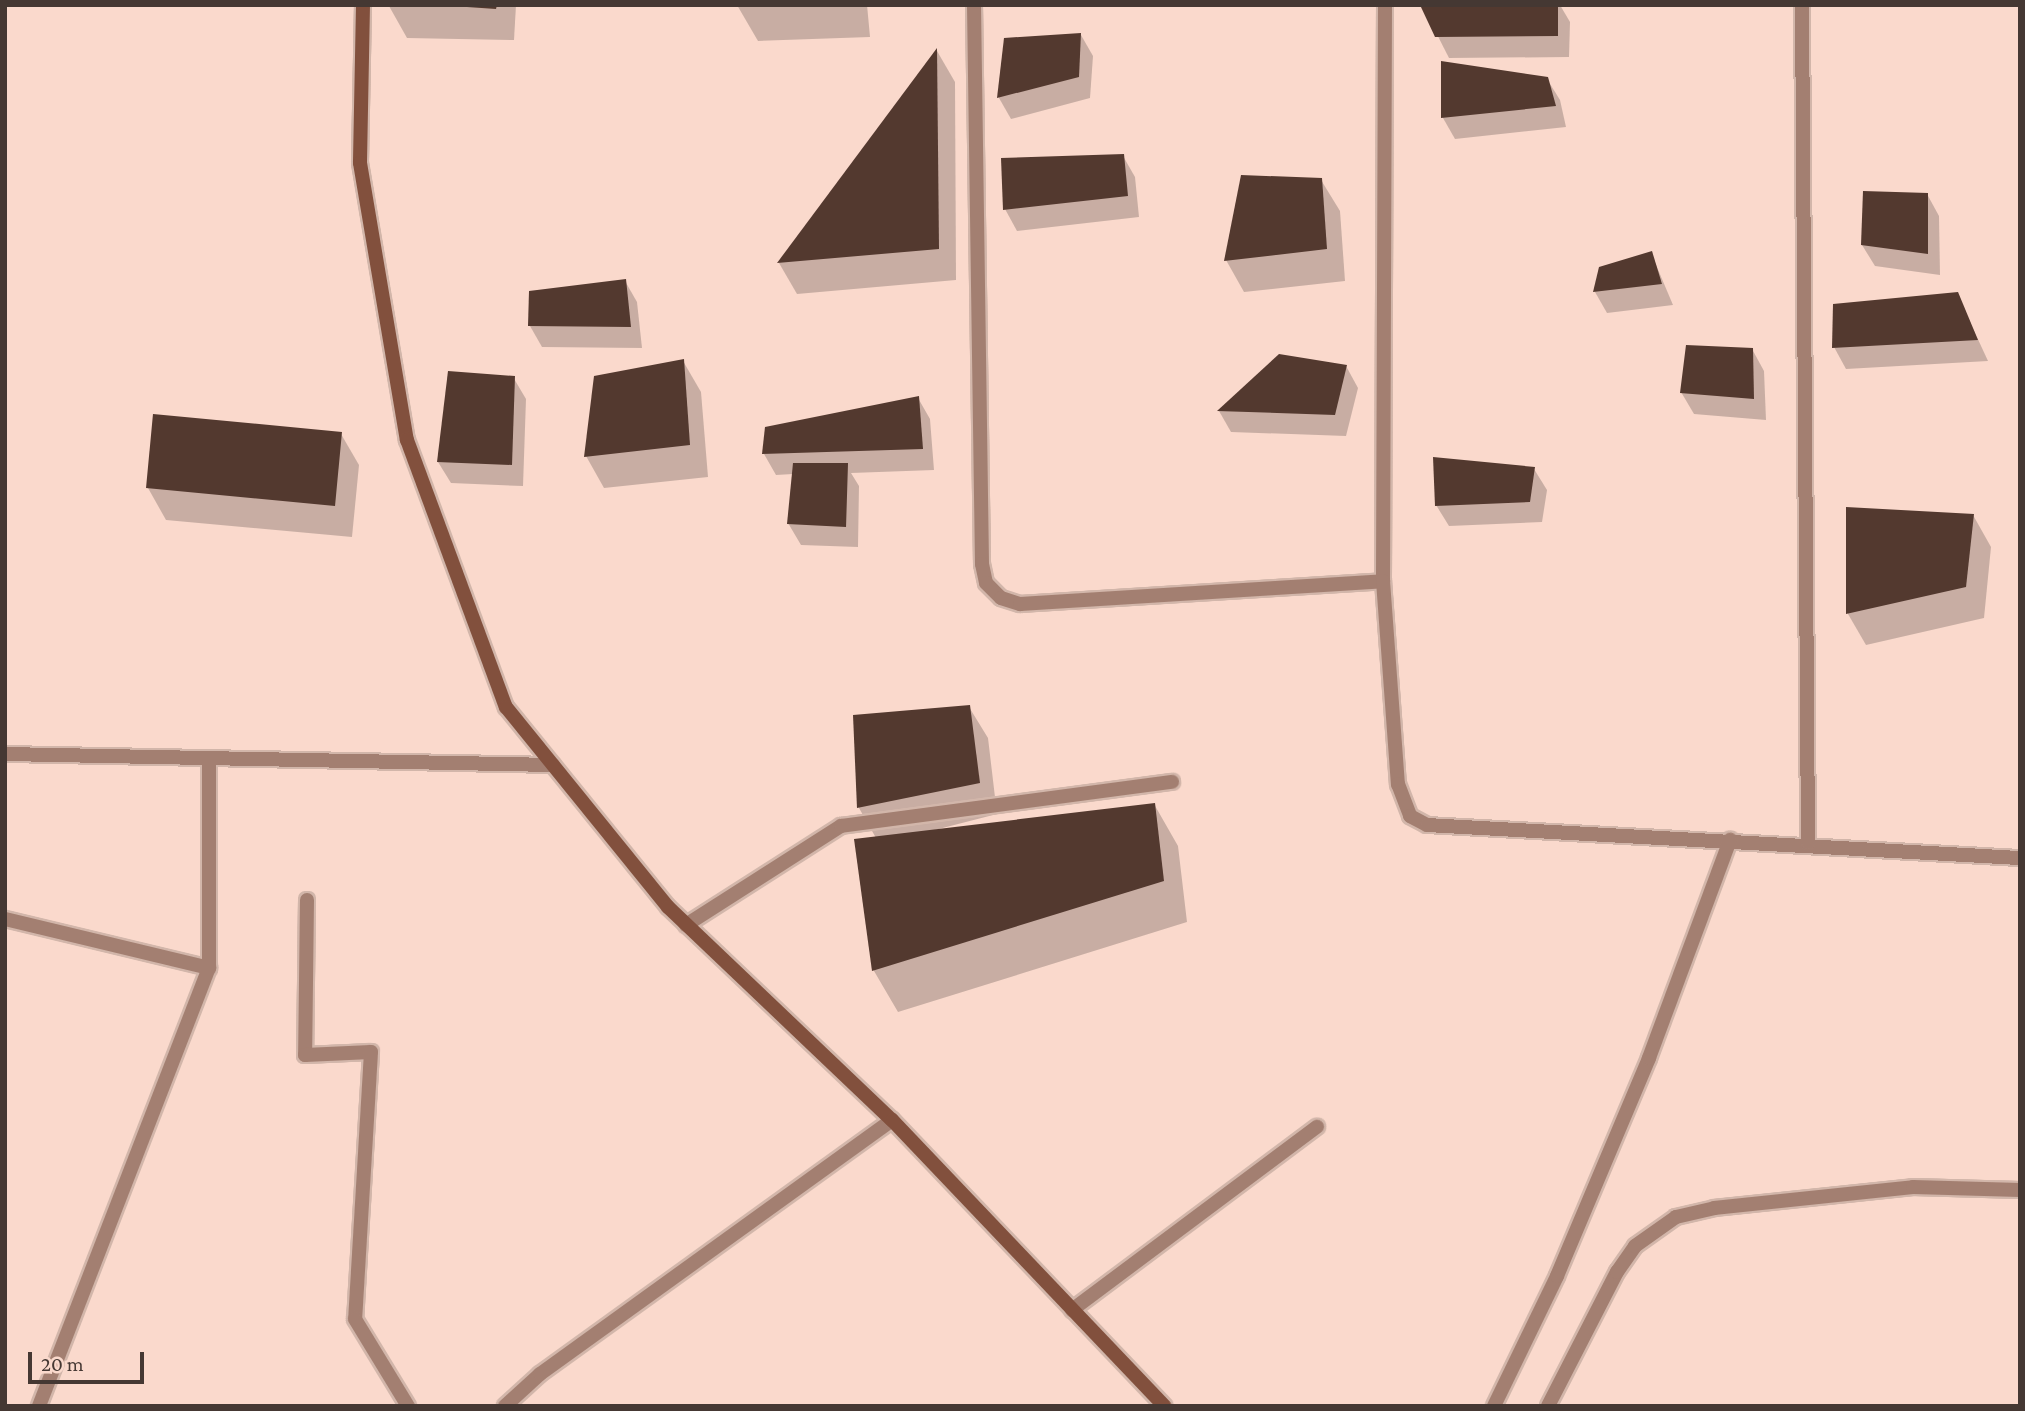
<!DOCTYPE html>
<html>
<head>
<meta charset="utf-8">
<style>
	body { margin:0 }
	#map { position:relative; width:2025px; height:1411px; overflow:hidden; background:#fad9cc; font-family:"Crimson Pro",serif }
	div>[style] { position:absolute }
	[style*='--x'] { left:calc(var(--x)*1px); top:calc(var(--y)*1px); width:calc(var(--w)*1px); rotate:calc(var(--a)*1deg) }
	.shadow>* { inset:0; background:#0003 }
	.building>* { inset:0; background:#53392f }
	.roads { filter:drop-shadow(2px 0 #d2b6aa) drop-shadow(-2px 0 #d2b6aa) drop-shadow(0 2px #d2b6aa) drop-shadow(0 -2px #d2b6aa) }
	.lane>* { height:14px; margin:-7px; padding:0 7px; transform-origin:7px; border-radius:7px; background:#a37f71 }
	.street>* { height:14px; margin:-7px; padding:0 7px; transform-origin:7px; border-radius:7px; background:#a37f71 }
	.secondary>* { height:14px; margin:-7px; padding:0 7px; transform-origin:7px; border-radius:7px; background:#82503d }
	span { translate:-50% -50%; white-space:nowrap; text-align:center; line-height:1.15; -webkit-text-stroke:7px #fad9cc; paint-order:stroke }
	.frame { position:absolute; inset:0; border:7px solid #453833; pointer-events:none }
	.scale { position:absolute; left:28px; top:1352px; width:116px; height:32px; box-sizing:border-box; border:4px solid #453833; border-top:0; padding-left:9px; font-size:21px; line-height:24px; white-space:nowrap; color:#453833; -webkit-text-stroke:5px #fad9cc; paint-order:stroke }
</style>
</head>
<body>
<div id="map">
	<div class="shadow">
		<div style="clip-path:polygon(516px 5px,514px 40px,407px 38px,389px 6px)"></div>
		<div style="clip-path:polygon(737px 5px,867px 5px,870px 37px,758px 41px)"></div>
		<div style="clip-path:polygon(1422px 5px,1560px 5px,1570px 22px,1569px 57px,1449px 58px)"></div>
		<div style="clip-path:polygon(1081px 35px,1093px 56px,1090px 98px,1011px 119px,999px 98px,1005px 39px)"></div>
		<div style="clip-path:polygon(937px 51px,955px 82px,956px 280px,797px 294px,779px 263px)"></div>
		<div style="clip-path:polygon(1442px 63px,1547px 79px,1560px 100px,1566px 127px,1455px 139px,1443px 118px)"></div>
		<div style="clip-path:polygon(1123px 156px,1135px 177px,1139px 217px,1017px 231px,1005px 209px)"></div>
		<div style="clip-path:polygon(1321px 180px,1340px 211px,1345px 281px,1244px 292px,1226px 260px)"></div>
		<div style="clip-path:polygon(1927px 194px,1939px 216px,1940px 275px,1875px 266px,1862px 245px)"></div>
		<div style="clip-path:polygon(1651px 253px,1673px 305px,1607px 313px,1595px 292px,1600px 268px)"></div>
		<div style="clip-path:polygon(625px 281px,637px 302px,642px 348px,542px 347px,530px 326px)"></div>
		<div style="clip-path:polygon(1957px 294px,1988px 361px,1846px 369px,1834px 347px)"></div>
		<div style="clip-path:polygon(1752px 349px,1764px 371px,1766px 420px,1694px 414px,1681px 392px)"></div>
		<div style="clip-path:polygon(1280px 356px,1346px 366px,1358px 388px,1346px 436px,1231px 432px,1219px 411px)"></div>
		<div style="clip-path:polygon(683px 361px,701px 392px,708px 477px,604px 488px,586px 456px)"></div>
		<div style="clip-path:polygon(450px 372px,513px 377px,526px 399px,523px 486px,451px 483px,438px 462px)"></div>
		<div style="clip-path:polygon(918px 398px,930px 419px,934px 470px,851px 473px,859px 486px,858px 547px,801px 545px,788px 523px,793px 474px,776px 475px,764px 454px)"></div>
		<div style="clip-path:polygon(341px 434px,359px 465px,352px 537px,166px 520px,148px 488px)"></div>
		<div style="clip-path:polygon(1534px 469px,1547px 490px,1542px 522px,1449px 526px,1436px 505px)"></div>
		<div style="clip-path:polygon(1847px 509px,1973px 515px,1991px 547px,1984px 618px,1866px 645px,1848px 614px)"></div>
		<div style="clip-path:polygon(969px 707px,988px 738px,997px 814px,927px 832px,1154px 804px,1178px 846px,1187px 922px,898px 1012px,874px 971px,856px 841px,876px 838px,859px 808px,855px 717px)"></div>
	</div>
	<div class="building">
		<div style="clip-path:polygon(438px 5px,497px 5px,496px 9px)"></div>
		<div style="clip-path:polygon(1420px 5px,1558px 5px,1558px 36px,1435px 37px)"></div>
		<div style="clip-path:polygon(1081px 33px,1079px 77px,997px 98px,1004px 38px)"></div>
		<div style="clip-path:polygon(937px 48px,939px 249px,777px 263px)"></div>
		<div style="clip-path:polygon(1441px 61px,1548px 77px,1556px 106px,1441px 118px)"></div>
		<div style="clip-path:polygon(1124px 154px,1128px 196px,1003px 210px,1001px 158px)"></div>
		<div style="clip-path:polygon(1241px 175px,1322px 178px,1327px 249px,1224px 261px)"></div>
		<div style="clip-path:polygon(1863px 191px,1928px 193px,1928px 254px,1861px 245px)"></div>
		<div style="clip-path:polygon(1652px 251px,1662px 284px,1593px 292px,1599px 267px)"></div>
		<div style="clip-path:polygon(626px 279px,631px 327px,528px 326px,529px 291px)"></div>
		<div style="clip-path:polygon(1958px 292px,1978px 340px,1832px 348px,1833px 304px)"></div>
		<div style="clip-path:polygon(1686px 345px,1753px 348px,1754px 399px,1680px 393px)"></div>
		<div style="clip-path:polygon(1279px 354px,1347px 365px,1335px 415px,1217px 411px)"></div>
		<div style="clip-path:polygon(684px 359px,690px 445px,584px 457px,594px 376px)"></div>
		<div style="clip-path:polygon(448px 371px,515px 376px,512px 465px,437px 462px)"></div>
		<div style="clip-path:polygon(919px 396px,923px 449px,762px 454px,765px 427px)"></div>
		<div style="clip-path:polygon(153px 414px,342px 432px,335px 506px,146px 488px)"></div>
		<div style="clip-path:polygon(1433px 457px,1535px 467px,1530px 502px,1435px 506px)"></div>
		<div style="clip-path:polygon(793px 463px,848px 463px,846px 527px,787px 524px)"></div>
		<div style="clip-path:polygon(1846px 507px,1974px 514px,1966px 587px,1846px 614px)"></div>
		<div style="clip-path:polygon(970px 705px,980px 783px,857px 808px,853px 715px)"></div>
		<div style="clip-path:polygon(1155px 803px,1164px 881px,872px 971px,854px 839px)"></div>
	</div>
	<div class="roads">
		<div class="lane">
			<div style="--x:1072;--y:1310;--w:306;--a:-36.8"></div>
		</div>
		<div class="street">
			<div style="--x:974;--y:5;--w:559;--a:89.18"></div>
			<div style="--x:982;--y:564;--w:19;--a:78"></div>
			<div style="--x:986;--y:583;--w:21;--a:45"></div>
			<div style="--x:1001;--y:598;--w:20;--a:18"></div>
			<div style="--x:1020;--y:604;--w:364;--a:-3.6"></div>
			<div style="--x:1385;--y:5;--w:576;--a:90.2"></div>
			<div style="--x:1383;--y:581;--w:204;--a:85.8"></div>
			<div style="--x:1398;--y:784;--w:34;--a:69"></div>
			<div style="--x:1410;--y:816;--w:19;--a:28"></div>
			<div style="--x:1427;--y:825;--w:594;--a:3.19"></div>
			<div style="--x:1802;--y:5;--w:838;--a:89.59"></div>
			<div style="--x:5;--y:754;--w:548;--a:1.15"></div>
			<div style="--x:307;--y:900;--w:155;--a:90.7"></div>
			<div style="--x:305;--y:1055;--w:66;--a:-2.6"></div>
			<div style="--x:371;--y:1052;--w:267;--a:93.4"></div>
			<div style="--x:355;--y:1319;--w:102;--a:58.7"></div>
			<div style="--x:5;--y:919;--w:210;--a:13.5"></div>
			<div style="--x:686;--y:925;--w:184;--a:-32.6"></div>
			<div style="--x:841;--y:826;--w:334;--a:-7.6"></div>
			<div style="--x:39;--y:1406;--w:470;--a:-68.8"></div>
			<div style="--x:209;--y:968;--w:210;--a:-90"></div>
			<div style="--x:505;--y:1406;--w:47;--a:-42.4"></div>
			<div style="--x:540;--y:1374;--w:434;--a:-35.8"></div>
			<div style="--x:1494;--y:1406;--w:144;--a:-64.1"></div>
			<div style="--x:1557;--y:1276;--w:237;--a:-67.1"></div>
			<div style="--x:1649;--y:1058;--w:233;--a:-69.6"></div>
			<div style="--x:1548;--y:1406;--w:151;--a:-62.8"></div>
			<div style="--x:1617;--y:1272;--w:32;--a:-55"></div>
			<div style="--x:1635;--y:1246;--w:50;--a:-35.3"></div>
			<div style="--x:1676;--y:1217;--w:39;--a:-13"></div>
			<div style="--x:1714;--y:1208;--w:200;--a:-6"></div>
			<div style="--x:1913;--y:1187;--w:107;--a:1.6"></div>
		</div>
		<div class="secondary">
			<div style="--x:363;--y:5;--w:158;--a:91.1"></div>
			<div style="--x:360;--y:163;--w:281;--a:80.4"></div>
			<div style="--x:407;--y:440;--w:285;--a:69.7"></div>
			<div style="--x:506;--y:707;--w:257;--a:51"></div>
			<div style="--x:668;--y:907;--w:309;--a:43.6"></div>
			<div style="--x:892;--y:1120;--w:395;--a:46.4"></div>
		</div>
	</div>
	<div class="frame"></div>
	<div class="scale">20 m</div>
</div>
</body>
</html>
